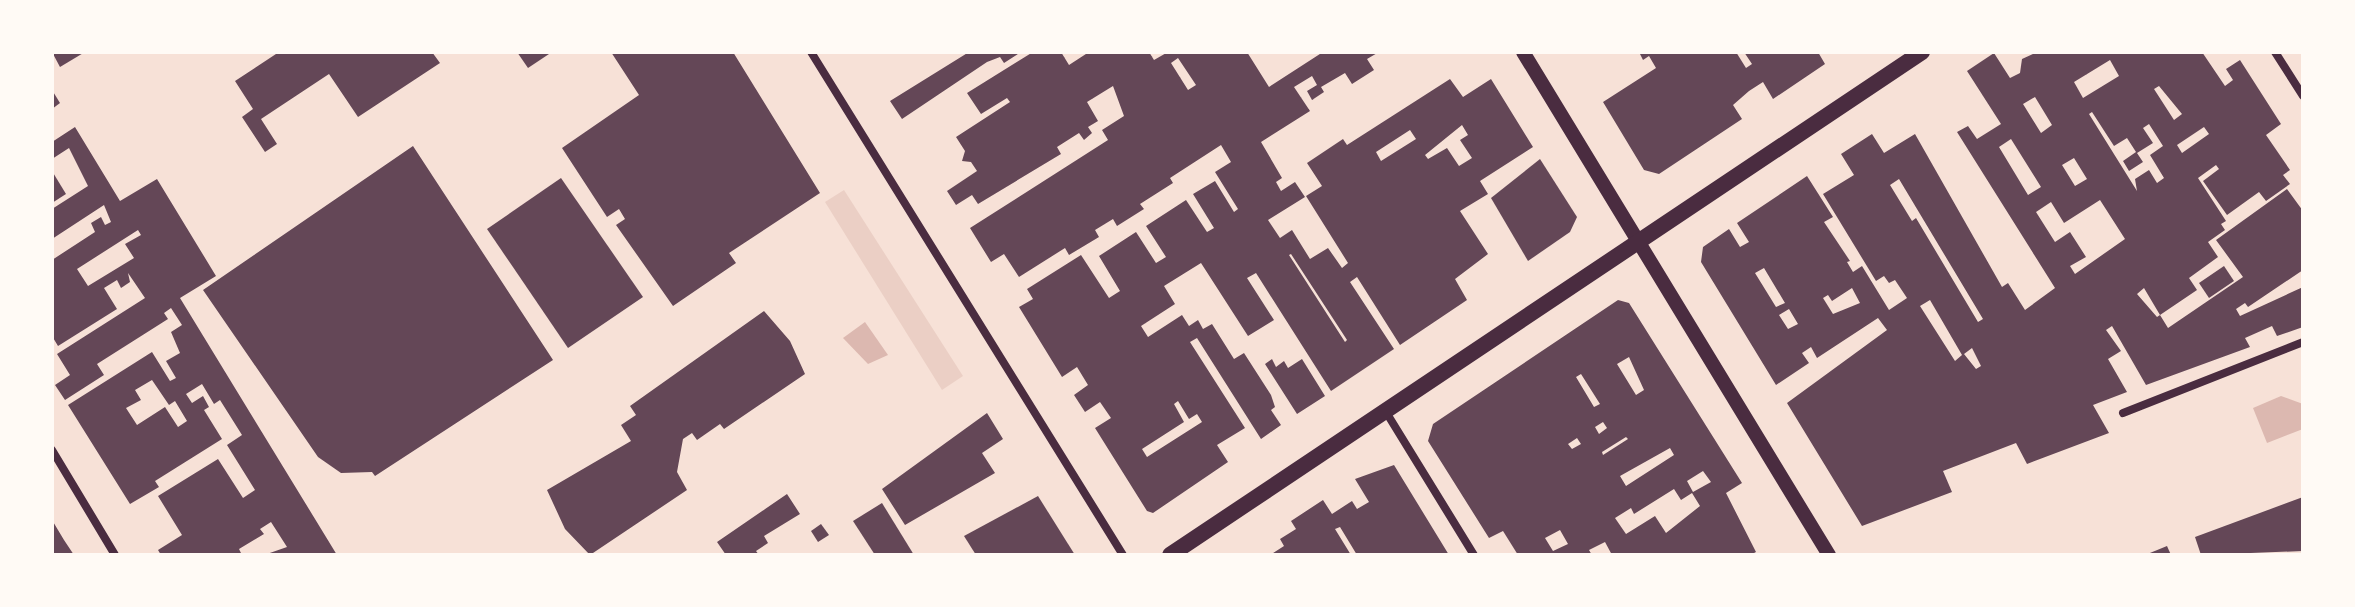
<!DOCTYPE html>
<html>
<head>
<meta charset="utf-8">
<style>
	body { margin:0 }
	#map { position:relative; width:2355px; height:607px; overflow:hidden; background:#f7e1d7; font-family:"Roboto Condensed",sans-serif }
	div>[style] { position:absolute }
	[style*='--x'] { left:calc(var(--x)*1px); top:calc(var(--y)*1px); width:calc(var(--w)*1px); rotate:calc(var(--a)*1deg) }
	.green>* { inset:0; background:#ebcfc5 }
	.water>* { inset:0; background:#dcb8b0 }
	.building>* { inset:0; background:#644757 }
	.minor>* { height:8px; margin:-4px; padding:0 4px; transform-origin:4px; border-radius:4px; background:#4a2c40 }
	.tertiary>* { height:14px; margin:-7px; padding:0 7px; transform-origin:7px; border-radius:7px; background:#4a2c40 }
	.secondary>* { height:16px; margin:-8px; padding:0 8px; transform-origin:8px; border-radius:8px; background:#4a2c40 }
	span { translate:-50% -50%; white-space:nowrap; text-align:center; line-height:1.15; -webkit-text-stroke:6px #fffaf5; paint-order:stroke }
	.frame { position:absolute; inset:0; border:54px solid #fffaf5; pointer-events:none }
</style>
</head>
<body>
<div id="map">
	<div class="green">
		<div style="clip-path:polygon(844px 190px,963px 376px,942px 390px,825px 202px)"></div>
	</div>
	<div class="water">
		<div style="clip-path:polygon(865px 322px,888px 355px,868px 364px,843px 338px)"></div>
		<div style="clip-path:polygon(2281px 396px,2303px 404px,2303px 429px,2267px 443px,2253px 408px)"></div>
	</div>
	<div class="building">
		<div style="clip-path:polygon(52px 52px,85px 52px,60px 67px)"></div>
		<div style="clip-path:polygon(279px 52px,432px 52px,440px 63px,358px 117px,329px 74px,261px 119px,277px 144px,265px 152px,242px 117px,253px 109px,235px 81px)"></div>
		<div style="clip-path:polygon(517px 52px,552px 52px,528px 68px)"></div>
		<div style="clip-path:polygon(611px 52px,733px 52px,820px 193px,729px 253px,736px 263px,673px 306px,616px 225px,625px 219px,619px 209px,607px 217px,562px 148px,639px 95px)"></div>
		<div style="clip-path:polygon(969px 52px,1021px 52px,1004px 63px,1000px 57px,987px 62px,902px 119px,890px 101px)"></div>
		<div style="clip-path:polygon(evenodd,1033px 52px,1061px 52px,1069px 65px,1089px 52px,1149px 52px,1154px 60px,1168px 52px,1247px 52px,1269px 87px,1323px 52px,1379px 52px,1367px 59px,1374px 70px,1352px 84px,1345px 73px,1321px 87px,1324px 92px,1312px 100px,1307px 91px,1317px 85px,1312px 76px,1294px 87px,1310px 111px,1261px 142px,1282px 178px,1276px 182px,1281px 191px,1295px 182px,1305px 197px,1268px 220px,1280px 238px,1292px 230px,1310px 259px,1328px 248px,1342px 268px,1348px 263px,1306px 196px,1322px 186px,1307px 163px,1343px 139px,1347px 145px,1450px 79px,1463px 97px,1491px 79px,1533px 147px,1480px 181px,1488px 194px,1460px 211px,1488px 254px,1455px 279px,1467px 300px,1400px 345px,1357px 277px,1350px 282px,1394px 349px,1331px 391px,1256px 273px,1247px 278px,1274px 320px,1248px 336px,1201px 263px,1164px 286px,1175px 304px,1141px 326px,1148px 337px,1182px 315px,1189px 326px,1198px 320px,1203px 329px,1212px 324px,1234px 359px,1244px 353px,1271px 395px,1275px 407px,1271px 410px,1281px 425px,1261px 439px,1197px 338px,1190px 342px,1245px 428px,1217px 445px,1228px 462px,1153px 513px,1147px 511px,1095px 428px,1111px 418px,1100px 402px,1085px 412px,1074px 395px,1088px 385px,1077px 367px,1062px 377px,1019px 307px,1033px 299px,1027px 289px,1081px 255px,1109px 298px,1120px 291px,1099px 256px,1136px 232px,1156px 263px,1166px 257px,1146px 226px,1186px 200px,1207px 232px,1214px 228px,1193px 194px,1215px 181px,1234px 212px,1238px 209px,1215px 172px,1231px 162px,1221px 145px,1170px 178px,1173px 183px,1140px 204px,1144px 209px,1117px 226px,1113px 219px,1095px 230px,1099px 237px,1069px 255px,1065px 248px,1019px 277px,1004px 254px,991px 262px,970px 228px,1108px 140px,1102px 130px,1124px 116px,1113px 86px,1087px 102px,1098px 121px,1088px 127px,1092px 133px,1084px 140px,1079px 133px,1057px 147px,1061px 154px,978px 204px,972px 195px,956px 205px,947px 191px,977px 171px,971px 162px,962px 161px,965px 151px,956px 137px,1010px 102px,1007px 98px,981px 114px,967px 93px,1033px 52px,1178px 58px,1196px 85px,1188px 90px,1171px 63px,1178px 58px,1033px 52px,1462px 125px,1468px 135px,1460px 140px,1472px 158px,1459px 166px,1447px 148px,1428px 159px,1425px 155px,1462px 125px,1033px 52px,1410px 130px,1416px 139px,1381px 161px,1376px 152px,1410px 130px,1033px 52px,1291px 254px,1347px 340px,1345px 342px,1289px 255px,1291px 254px,1033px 52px,1178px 401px,1189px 419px,1197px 414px,1202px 422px,1147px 457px,1142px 449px,1184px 422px,1174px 404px,1178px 401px)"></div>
		<div style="clip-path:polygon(1639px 52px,1736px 52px,1746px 68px,1752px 64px,1744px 52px,1818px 52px,1825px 64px,1773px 99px,1763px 82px,1749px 91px,1733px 105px,1742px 119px,1659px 174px,1644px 170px,1603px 102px,1656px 68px,1649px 56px,1643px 60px)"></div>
		<div style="clip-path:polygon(evenodd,2037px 52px,2202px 52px,2225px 86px,2233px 80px,2226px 69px,2240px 60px,2281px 124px,2266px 135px,2290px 170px,2283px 175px,2290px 184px,2266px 201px,2259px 192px,2227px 215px,2203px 181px,2219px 169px,2216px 165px,2198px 178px,2226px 221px,2221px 224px,2225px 230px,2208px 242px,2218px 257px,2189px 278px,2197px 290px,2160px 315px,2168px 328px,2243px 277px,2216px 240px,2287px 189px,2303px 211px,2303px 270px,2248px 307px,2245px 303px,2236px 309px,2240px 316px,2303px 287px,2303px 327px,2277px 336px,2272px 326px,2245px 338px,2250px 347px,2146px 385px,2112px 326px,2106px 330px,2121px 351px,2108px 359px,2127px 392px,2093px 405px,2109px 433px,2027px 464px,2016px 443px,1943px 471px,1952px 492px,1862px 526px,1787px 403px,1887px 330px,1878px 318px,1817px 358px,1811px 347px,1802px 353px,1809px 363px,1776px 385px,1701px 262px,1703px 247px,1729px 229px,1740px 247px,1749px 242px,1737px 223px,1807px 176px,1833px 217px,1824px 222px,1850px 261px,1847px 262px,1853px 272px,1862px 266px,1889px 310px,1907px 298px,1895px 280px,1889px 283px,1884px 276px,1876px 281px,1823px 194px,1854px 175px,1841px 154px,1872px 134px,1884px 153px,1915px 134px,2002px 287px,2008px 283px,2025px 310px,2055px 288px,1957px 132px,1968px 126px,1977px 139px,2001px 124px,1967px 71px,1994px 53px,2010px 78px,2020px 73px,2022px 59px,2037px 52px,2110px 60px,2119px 76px,2083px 98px,2074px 82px,2110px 60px,2037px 52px,2159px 86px,2182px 114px,2174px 120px,2154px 89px,2159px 86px,2037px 52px,2035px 97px,2052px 125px,2041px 133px,2023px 104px,2035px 97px,2037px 52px,2092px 112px,2114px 146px,2127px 138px,2136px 152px,2123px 161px,2129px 171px,2143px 162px,2137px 153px,2153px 143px,2143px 128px,2149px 124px,2163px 146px,2150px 155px,2164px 178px,2157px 183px,2149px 170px,2135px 179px,2137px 191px,2089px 114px,2092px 112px,2037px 52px,2204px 127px,2209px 134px,2182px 153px,2177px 145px,2204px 127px,2037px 52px,2011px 139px,2041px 187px,2028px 195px,1999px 147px,2011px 139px,2037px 52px,2074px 158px,2087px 179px,2075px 186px,2062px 165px,2074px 158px,2037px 52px,1899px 179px,1983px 319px,1978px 322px,1916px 218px,1912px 221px,1890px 185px,1899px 179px,2037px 52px,2100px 200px,2125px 239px,2075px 274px,2070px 266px,2086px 257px,2070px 232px,2055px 242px,2036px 212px,2051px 202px,2064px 223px,2100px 200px,2037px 52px,1764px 268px,1785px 303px,1776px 307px,1755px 273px,1764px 268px,2037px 52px,1852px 288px,1860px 303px,1833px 314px,1823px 298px,1828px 295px,1832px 301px,1852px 288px,2037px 52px,2144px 288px,2160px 315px,2157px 317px,2137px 294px,2144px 288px,2037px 52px,1930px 300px,1962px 355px,1955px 361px,1920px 306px,1930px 300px,2037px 52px,1789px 309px,1798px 324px,1788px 329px,1779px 315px,1789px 309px,2037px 52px,1972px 348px,1981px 366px,1976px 369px,1964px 354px,1972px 348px)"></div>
		<div style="clip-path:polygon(52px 90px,60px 103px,52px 109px)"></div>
		<div style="clip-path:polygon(evenodd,75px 127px,120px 201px,157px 179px,216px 276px,180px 298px,337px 555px,264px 555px,287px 547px,271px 522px,260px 529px,264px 534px,239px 549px,242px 555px,161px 555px,158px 550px,182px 535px,158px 496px,218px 459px,243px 498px,255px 490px,227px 445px,242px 435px,220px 400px,214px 404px,202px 384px,186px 394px,192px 403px,203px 396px,209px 407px,204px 410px,222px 439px,155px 481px,159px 487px,130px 504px,68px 405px,152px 352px,170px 381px,176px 378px,166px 361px,180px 353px,171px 332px,182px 325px,171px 308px,164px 313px,168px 319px,97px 364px,104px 375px,65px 400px,55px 385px,70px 375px,57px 354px,145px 298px,128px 273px,130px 282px,121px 288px,117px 280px,104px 288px,117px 309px,58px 346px,52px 336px,52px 260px,95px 232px,91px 223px,101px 217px,105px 225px,111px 222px,104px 205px,52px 239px,52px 209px,88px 186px,69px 148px,52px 159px,52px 142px,75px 127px,138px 230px,141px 235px,125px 244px,134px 258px,88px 286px,77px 269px,138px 230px,75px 127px,152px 380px,169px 405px,175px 401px,187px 421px,178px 427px,165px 407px,137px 425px,126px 408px,141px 400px,135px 390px,152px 380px)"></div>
		<div style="clip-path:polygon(413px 146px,553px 360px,375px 476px,372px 472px,341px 473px,318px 457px,203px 290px)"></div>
		<div style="clip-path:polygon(1540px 159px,1577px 217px,1570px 232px,1528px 261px,1491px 198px)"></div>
		<div style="clip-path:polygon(52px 171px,66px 194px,52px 203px)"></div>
		<div style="clip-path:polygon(561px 178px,643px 297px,568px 348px,487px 229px)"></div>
		<div style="clip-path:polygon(2224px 266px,2234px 281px,2209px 298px,2199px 283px)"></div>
		<div style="clip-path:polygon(evenodd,1618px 300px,1629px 303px,1742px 483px,1726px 493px,1756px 552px,1750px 555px,1612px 555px,1605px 542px,1589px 550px,1592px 555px,1518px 555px,1503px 531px,1489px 538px,1428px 441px,1433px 424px,1618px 300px,1629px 357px,1644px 390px,1636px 395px,1617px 364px,1629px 357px,1618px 300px,1581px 374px,1600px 404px,1594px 407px,1576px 377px,1581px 374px,1618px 300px,1603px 422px,1607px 428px,1599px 434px,1595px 427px,1603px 422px,1618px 300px,1626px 437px,1628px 439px,1603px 455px,1602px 452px,1626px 437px,1618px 300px,1577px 438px,1581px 444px,1572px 449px,1568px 444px,1577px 438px,1618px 300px,1670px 448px,1674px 455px,1626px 486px,1620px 476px,1670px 448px,1618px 300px,1703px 471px,1711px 482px,1693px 492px,1687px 481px,1703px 471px,1618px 300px,1674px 489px,1681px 500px,1692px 493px,1700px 506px,1666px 533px,1655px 516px,1626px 534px,1615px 518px,1631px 508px,1634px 514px,1674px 489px,1618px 300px,1560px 530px,1568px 544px,1553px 551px,1545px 538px,1560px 530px)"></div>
		<div style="clip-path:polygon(764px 311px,790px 341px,805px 374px,724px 429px,720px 424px,697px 440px,692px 433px,683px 439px,677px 472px,687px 490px,590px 555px,565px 529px,547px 490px,631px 441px,621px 425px,636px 415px,630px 406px)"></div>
		<div style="clip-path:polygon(1272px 359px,1276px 367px,1284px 361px,1288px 368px,1302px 359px,1325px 396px,1297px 414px,1265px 364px)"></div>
		<div style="clip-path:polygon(987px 413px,1003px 439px,982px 453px,995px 473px,905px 525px,882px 489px)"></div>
		<div style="clip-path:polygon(1394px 465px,1449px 555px,1357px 555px,1340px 527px,1335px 529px,1351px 555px,1270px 555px,1284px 546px,1280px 539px,1296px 529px,1291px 521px,1323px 500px,1332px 514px,1352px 501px,1357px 509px,1369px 502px,1355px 479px)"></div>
		<div style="clip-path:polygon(787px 494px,800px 514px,764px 536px,768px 543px,756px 551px,759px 555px,726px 555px,717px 542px)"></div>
		<div style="clip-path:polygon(1038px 496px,1075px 555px,976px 555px,964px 536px)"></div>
		<div style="clip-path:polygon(2303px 497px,2303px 551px,2201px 555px,2195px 537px)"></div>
		<div style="clip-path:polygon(882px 503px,914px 555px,875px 555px,853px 521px)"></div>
		<div style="clip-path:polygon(52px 520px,64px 540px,74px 555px,52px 555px)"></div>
		<div style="clip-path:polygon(821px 524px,829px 535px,818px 542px,811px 531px)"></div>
		<div style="clip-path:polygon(2167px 546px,2171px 555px,2145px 555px)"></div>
	</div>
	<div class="minor">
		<div style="--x:811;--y:52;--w:592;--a:58.19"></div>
		<div style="--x:2275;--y:52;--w:52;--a:57.5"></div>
		<div style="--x:1386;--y:412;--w:168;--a:58.4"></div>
		<div style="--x:2123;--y:413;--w:193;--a:-21.5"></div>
		<div style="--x:52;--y:450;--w:122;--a:59"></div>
	</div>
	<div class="tertiary">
		<div style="--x:1523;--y:52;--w:589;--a:58.69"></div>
	</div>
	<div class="secondary">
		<div style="--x:1170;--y:555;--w:905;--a:-33.78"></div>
	</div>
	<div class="frame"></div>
</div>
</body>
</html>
